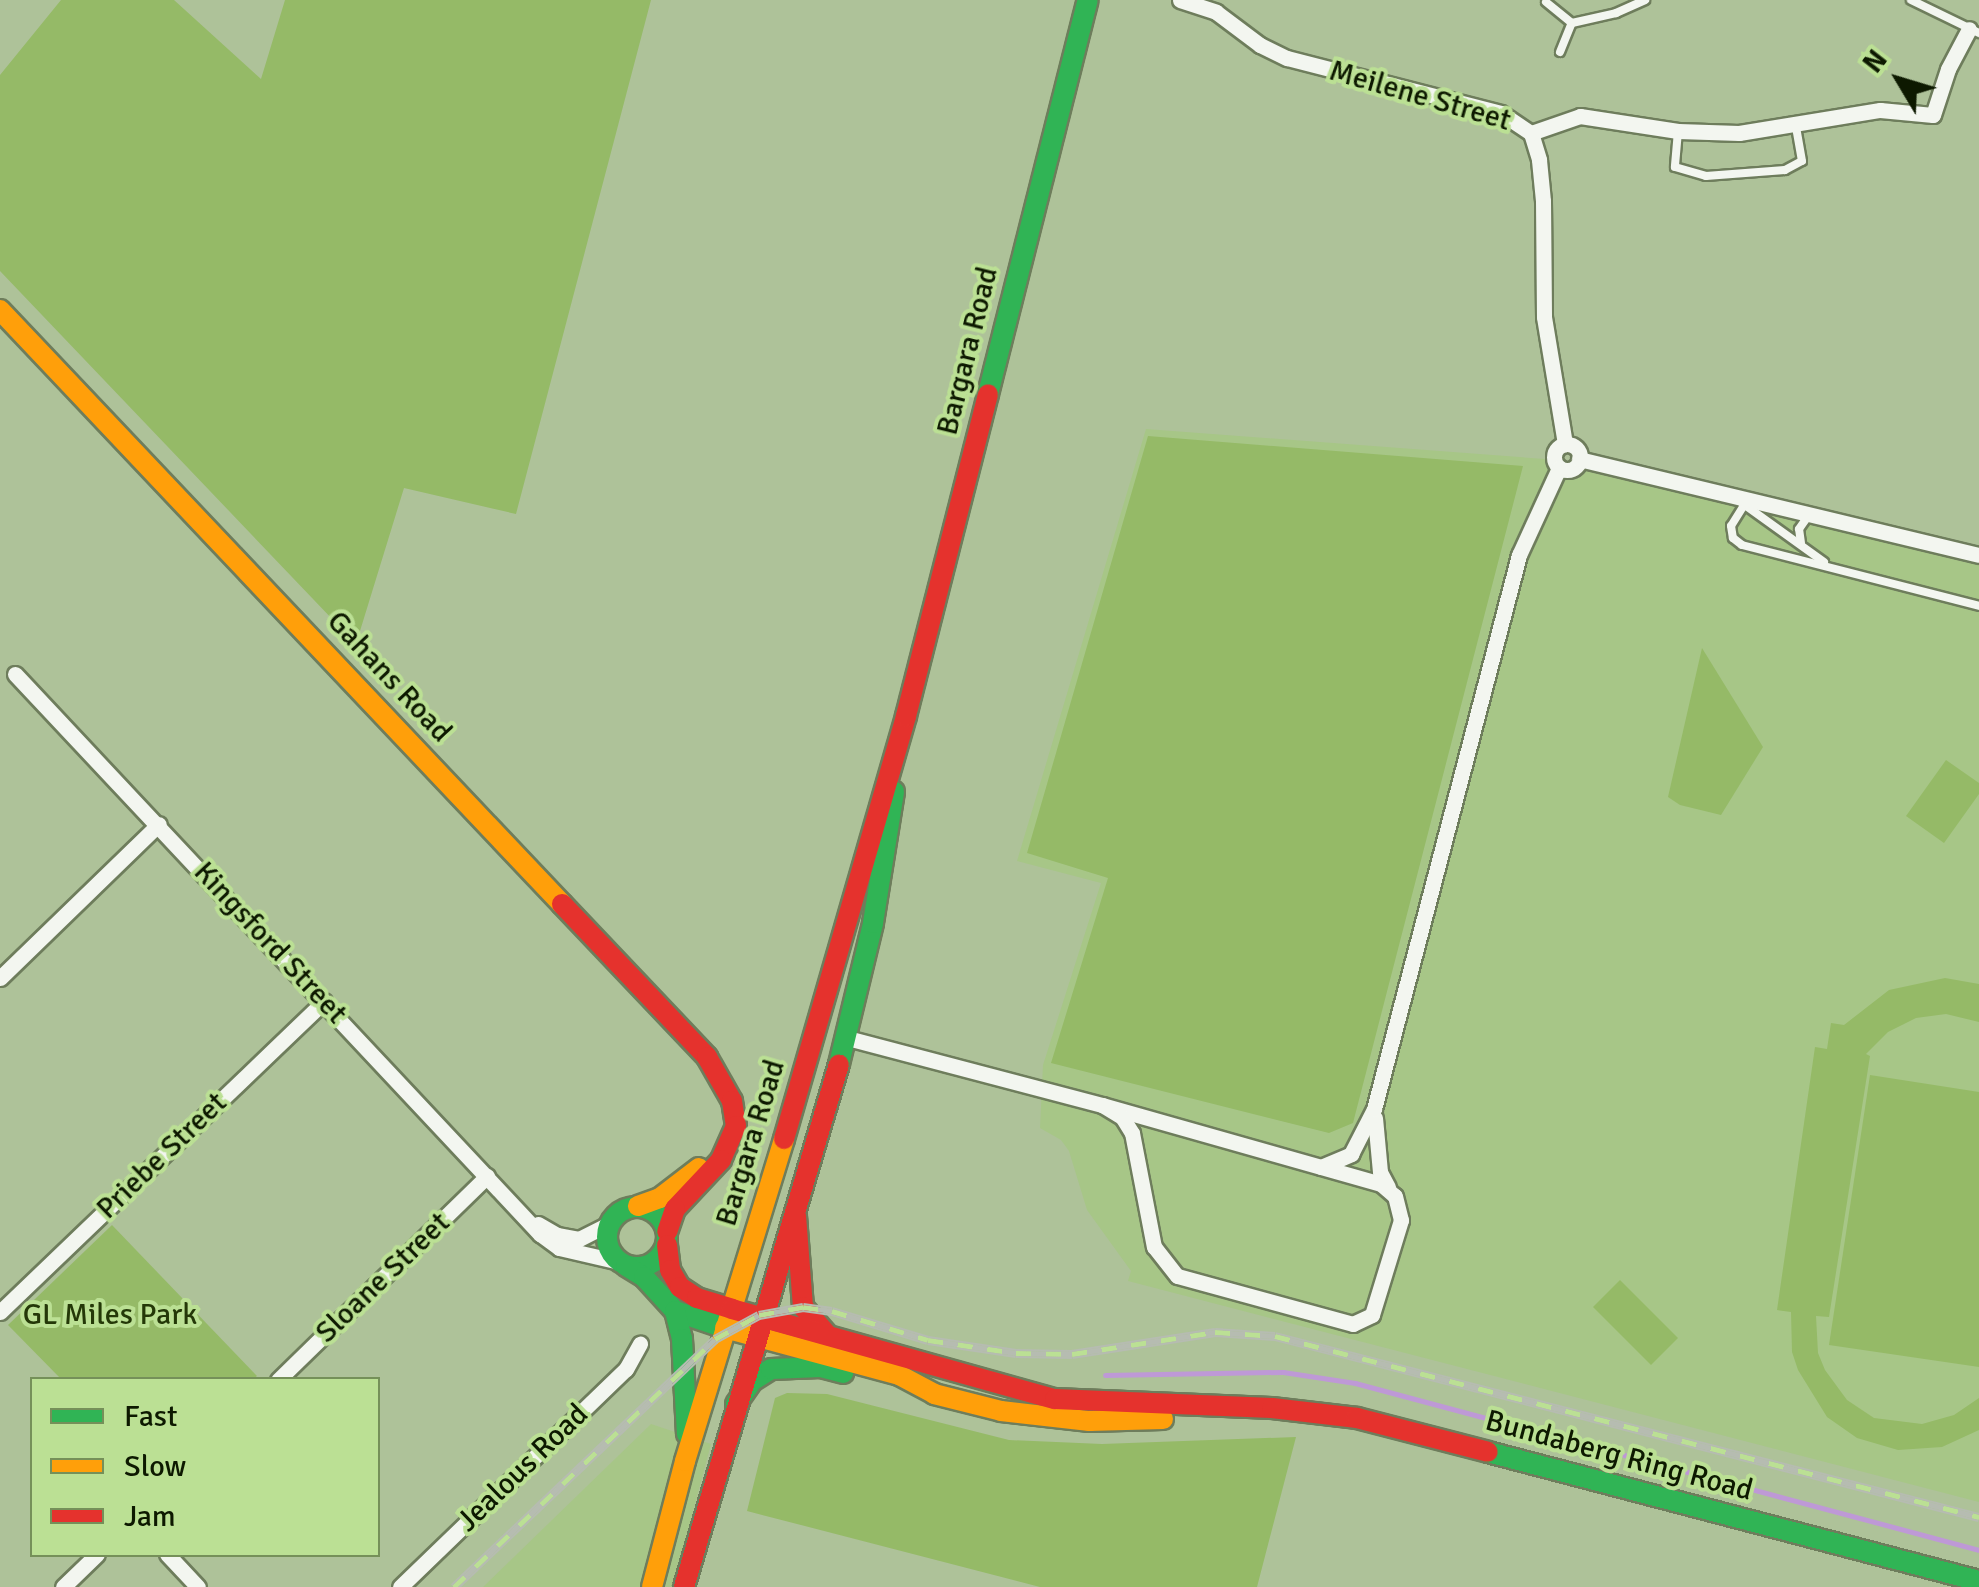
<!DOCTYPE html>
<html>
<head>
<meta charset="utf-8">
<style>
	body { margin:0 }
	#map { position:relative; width:1979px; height:1587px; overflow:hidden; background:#aec299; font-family:Signika,sans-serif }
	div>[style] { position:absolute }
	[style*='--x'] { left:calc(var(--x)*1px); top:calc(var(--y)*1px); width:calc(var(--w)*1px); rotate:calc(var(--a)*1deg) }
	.built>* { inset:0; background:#a7c687 }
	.green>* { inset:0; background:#95ba67 }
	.stream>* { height:5px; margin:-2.5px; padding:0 2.5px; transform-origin:2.5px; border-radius:2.5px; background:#be99d6 }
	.roads { filter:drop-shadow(2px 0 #6e7d5c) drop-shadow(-2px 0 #6e7d5c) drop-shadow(0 2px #6e7d5c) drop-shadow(0 -2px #6e7d5c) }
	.lane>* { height:8px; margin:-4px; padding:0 4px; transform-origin:4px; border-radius:4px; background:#f3f6f0 }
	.street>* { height:15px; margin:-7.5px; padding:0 7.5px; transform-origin:7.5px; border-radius:7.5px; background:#f3f6f0 }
	.street>.ring { margin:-7.5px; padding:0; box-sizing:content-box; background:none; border:15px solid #f3f6f0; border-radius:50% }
	.fast>* { height:20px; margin:-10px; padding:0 10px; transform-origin:10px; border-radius:10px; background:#30b455 }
	.fast>.ring { margin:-10px; padding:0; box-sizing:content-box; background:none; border:20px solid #30b455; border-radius:50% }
	.slow>* { height:20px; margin:-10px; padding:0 10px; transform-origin:10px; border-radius:10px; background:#ff9f0a }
	.jam>* { height:20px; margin:-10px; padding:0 10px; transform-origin:10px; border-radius:10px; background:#e5322d }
	.rail>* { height:9px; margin-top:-4.5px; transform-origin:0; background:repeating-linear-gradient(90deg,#bbe094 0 15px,#b6bcb1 0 30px); box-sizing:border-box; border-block:2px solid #b6bcb1 }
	span { translate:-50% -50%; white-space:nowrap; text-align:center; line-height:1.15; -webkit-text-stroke:8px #bbe094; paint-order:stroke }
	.street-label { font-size:30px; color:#0d1900 }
	.park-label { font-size:30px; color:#243808 }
	.legend { position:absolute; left:30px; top:1377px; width:350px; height:180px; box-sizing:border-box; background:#bbe094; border:2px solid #759059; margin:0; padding:12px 18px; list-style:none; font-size:30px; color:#0d1900 }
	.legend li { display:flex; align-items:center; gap:20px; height:50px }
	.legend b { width:50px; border:2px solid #759059 }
	.north { position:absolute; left:1849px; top:30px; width:100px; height:100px; -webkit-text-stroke:8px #bbe094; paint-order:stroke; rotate:308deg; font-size:28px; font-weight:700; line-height:40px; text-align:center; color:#0d1900 }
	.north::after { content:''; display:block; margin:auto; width:35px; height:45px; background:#0d1900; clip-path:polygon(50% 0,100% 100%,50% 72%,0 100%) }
</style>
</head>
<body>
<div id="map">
	<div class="built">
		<div style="clip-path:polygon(1146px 429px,1598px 463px,1979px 557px,1979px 1502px,1128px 1281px,1131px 1271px,1087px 1210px,1069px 1151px,1061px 1140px,1040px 1128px,1043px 1065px,1101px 883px,1017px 861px)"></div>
		<div style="clip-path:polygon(651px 1424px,711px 1444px,673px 1587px,483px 1587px)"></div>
	</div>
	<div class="green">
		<div style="clip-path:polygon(61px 0,174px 0,261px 79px,285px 0,651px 0,516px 514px,404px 488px,356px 644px,0 271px,0 75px)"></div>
		<div style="clip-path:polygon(1148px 436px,1523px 466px,1353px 1123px,1329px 1133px,1051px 1063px,1108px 878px,1027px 853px)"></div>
		<div style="clip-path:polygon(1702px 648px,1763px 747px,1721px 815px,1680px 805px,1668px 797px)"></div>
		<div style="clip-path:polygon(1946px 760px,1979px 783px,1979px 794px,1944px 843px,1906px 816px)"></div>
		<div style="clip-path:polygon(1945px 978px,1979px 984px,1979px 1022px,1946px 1014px,1916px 1018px,1888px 1032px,1866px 1054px,1870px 1056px,1829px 1317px,1816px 1316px,1818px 1353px,1825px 1370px,1847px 1400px,1874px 1418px,1922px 1424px,1954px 1415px,1979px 1398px,1979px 1430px,1942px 1447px,1898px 1450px,1857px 1438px,1827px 1417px,1798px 1370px,1792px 1352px,1791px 1312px,1777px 1310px,1815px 1047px,1827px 1049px,1831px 1023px,1844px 1025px,1889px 990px)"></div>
		<div style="clip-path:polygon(1870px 1075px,1979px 1092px,1979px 1367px,1829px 1345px)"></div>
		<div style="clip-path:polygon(112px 1225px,257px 1376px,253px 1379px,61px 1379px,8px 1325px)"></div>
		<div style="clip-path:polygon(1620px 1280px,1678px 1338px,1651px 1365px,1593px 1307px)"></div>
		<div style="clip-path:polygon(787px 1393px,827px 1394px,1009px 1440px,1102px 1444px,1296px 1437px,1257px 1587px,1040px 1587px,747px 1511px,775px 1398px)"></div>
	</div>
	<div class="stream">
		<div style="--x:1105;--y:1375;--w:178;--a:-1"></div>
		<div style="--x:1283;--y:1372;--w:73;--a:8.7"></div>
		<div style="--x:1355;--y:1383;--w:646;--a:14.98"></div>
	</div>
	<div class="roads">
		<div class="lane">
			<div style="--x:1911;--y:0;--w:76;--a:25.9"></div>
			<div style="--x:1546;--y:2;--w:33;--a:39"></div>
			<div style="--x:1572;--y:23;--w:45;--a:-12.8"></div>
			<div style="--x:1616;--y:13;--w:32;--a:-24"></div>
			<div style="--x:1560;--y:52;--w:31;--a:-68"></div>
			<div style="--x:1678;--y:131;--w:36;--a:95"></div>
			<div style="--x:1675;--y:167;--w:32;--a:16"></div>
			<div style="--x:1706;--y:176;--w:79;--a:-4.3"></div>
			<div style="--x:1785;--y:170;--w:19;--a:-28"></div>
			<div style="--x:1802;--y:161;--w:36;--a:-100"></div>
			<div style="--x:1746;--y:502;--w:28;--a:122"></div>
			<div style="--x:1731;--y:526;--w:12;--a:81"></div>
			<div style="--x:1733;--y:538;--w:11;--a:38"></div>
			<div style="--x:1742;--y:545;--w:245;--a:14.4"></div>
			<div style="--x:1742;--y:503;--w:101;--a:35.7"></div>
			<div style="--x:1801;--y:543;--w:14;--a:-98"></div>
			<div style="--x:1799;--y:529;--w:16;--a:-55"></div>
		</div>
		<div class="street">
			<div style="--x:1180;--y:0;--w:38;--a:18"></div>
			<div style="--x:1216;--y:12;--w:55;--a:36.9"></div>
			<div style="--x:1260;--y:45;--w:30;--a:26"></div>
			<div style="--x:1287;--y:58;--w:221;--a:14.4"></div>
			<div style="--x:1501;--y:113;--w:36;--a:34"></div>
			<div style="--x:1531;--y:133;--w:28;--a:73"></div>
			<div style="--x:1539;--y:160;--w:41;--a:84.4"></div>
			<div style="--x:1543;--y:201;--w:116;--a:89.5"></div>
			<div style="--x:1544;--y:317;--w:129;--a:80.6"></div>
			<div style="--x:1531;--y:133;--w:52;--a:-19.1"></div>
			<div style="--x:1580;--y:116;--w:99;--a:8.7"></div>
			<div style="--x:1678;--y:131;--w:61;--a:1.9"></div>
			<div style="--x:1739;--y:133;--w:143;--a:-9.3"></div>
			<div style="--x:1880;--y:110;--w:53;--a:5.4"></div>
			<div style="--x:1933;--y:115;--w:48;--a:-71.9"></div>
			<div style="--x:1948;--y:69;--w:45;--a:-62.3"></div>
			<div class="ring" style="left:1554px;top:444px;width:11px;height:11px"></div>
			<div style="--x:1579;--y:459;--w:411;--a:13.5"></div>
			<div style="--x:15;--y:674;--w:768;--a:46.85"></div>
			<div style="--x:540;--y:1234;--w:24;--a:36"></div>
			<div style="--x:559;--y:1248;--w:63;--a:12.9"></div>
			<div style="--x:0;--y:978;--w:221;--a:-44.1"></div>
			<div style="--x:847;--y:1038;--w:264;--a:14.7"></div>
			<div style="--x:1102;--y:1105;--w:290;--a:15.8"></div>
			<div style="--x:1381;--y:1184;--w:18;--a:41"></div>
			<div style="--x:1395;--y:1196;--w:25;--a:76"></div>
			<div style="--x:1401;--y:1220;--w:99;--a:107"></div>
			<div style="--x:1372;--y:1315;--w:21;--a:155"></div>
			<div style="--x:1353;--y:1324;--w:182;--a:-164.7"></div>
			<div style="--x:1177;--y:1276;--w:37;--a:-128"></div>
			<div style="--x:1154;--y:1247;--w:116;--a:-100.9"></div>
			<div style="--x:1132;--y:1133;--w:19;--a:-122"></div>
			<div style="--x:1122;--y:1117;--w:23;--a:-149"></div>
			<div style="--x:1375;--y:1118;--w:54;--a:84.7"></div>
			<div style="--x:1380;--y:1172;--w:17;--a:62"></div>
			<div style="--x:1321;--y:1167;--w:33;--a:-23"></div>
			<div style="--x:1351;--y:1154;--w:51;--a:-62.9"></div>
			<div style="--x:1374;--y:1109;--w:573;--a:-75.33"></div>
			<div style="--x:1519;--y:555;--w:96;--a:-65.3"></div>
			<div style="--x:538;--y:1224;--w:22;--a:30"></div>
			<div style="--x:557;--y:1235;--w:22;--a:10"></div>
			<div style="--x:579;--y:1239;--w:34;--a:-27"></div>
			<div style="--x:0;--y:1312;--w:449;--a:-43.8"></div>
			<div style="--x:278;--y:1380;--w:292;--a:-44.3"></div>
			<div style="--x:167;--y:1554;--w:45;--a:46.8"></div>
			<div style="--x:63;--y:1587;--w:47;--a:-44.1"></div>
			<div style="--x:400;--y:1587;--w:314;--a:-44"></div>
			<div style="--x:626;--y:1369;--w:29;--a:-61"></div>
		</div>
		<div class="fast">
			<div style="--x:988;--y:394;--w:406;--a:-75.8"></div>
			<div style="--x:839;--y:1064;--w:145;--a:-76.4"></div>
			<div style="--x:873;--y:923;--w:133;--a:-80.9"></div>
			<div class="ring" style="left:607px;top:1207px;width:40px;height:40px"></div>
			<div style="--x:626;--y:1266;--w:21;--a:31"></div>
			<div style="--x:644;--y:1277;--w:46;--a:47.6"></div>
			<div style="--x:675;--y:1311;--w:53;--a:18.8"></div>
			<div style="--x:675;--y:1311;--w:29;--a:76"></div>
			<div style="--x:682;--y:1339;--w:95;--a:87"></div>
			<div style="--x:736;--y:1404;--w:28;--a:-55"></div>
			<div style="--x:752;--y:1381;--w:22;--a:-32"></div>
			<div style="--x:771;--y:1369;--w:50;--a:-2.3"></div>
			<div style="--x:821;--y:1367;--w:23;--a:15"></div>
			<div style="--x:1488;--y:1452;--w:508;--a:14.72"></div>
		</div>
		<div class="slow">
			<div style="--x:0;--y:310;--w:818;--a:46.59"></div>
			<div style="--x:638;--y:1206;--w:23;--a:-20"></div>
			<div style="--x:660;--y:1198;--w:49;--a:-37.6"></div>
			<div style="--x:725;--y:1328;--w:180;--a:15.1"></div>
			<div style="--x:899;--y:1375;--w:40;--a:28"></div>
			<div style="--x:934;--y:1394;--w:69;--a:14.2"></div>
			<div style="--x:1001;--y:1411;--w:89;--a:6.5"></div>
			<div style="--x:1089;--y:1421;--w:74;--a:-1.5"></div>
			<div style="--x:652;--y:1587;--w:130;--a:-75.3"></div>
			<div style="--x:685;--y:1461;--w:337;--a:-72.9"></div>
		</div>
		<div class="jam">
			<div style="--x:562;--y:904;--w:211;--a:46.5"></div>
			<div style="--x:707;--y:1057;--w:51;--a:60.4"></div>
			<div style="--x:732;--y:1101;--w:25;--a:81"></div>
			<div style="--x:736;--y:1126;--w:37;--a:114"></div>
			<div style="--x:721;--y:1160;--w:67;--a:133.2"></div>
			<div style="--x:675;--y:1209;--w:24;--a:109"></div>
			<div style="--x:784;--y:1139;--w:440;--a:-73.9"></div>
			<div style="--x:906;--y:716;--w:332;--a:-75.7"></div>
			<div style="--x:796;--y:1216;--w:91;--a:85.6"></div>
			<div style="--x:803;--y:1307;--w:35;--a:49"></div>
			<div style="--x:667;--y:1245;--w:25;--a:83"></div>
			<div style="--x:670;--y:1270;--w:20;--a:60"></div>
			<div style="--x:680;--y:1287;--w:20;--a:33"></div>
			<div style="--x:697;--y:1298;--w:37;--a:17"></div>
			<div style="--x:732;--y:1309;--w:335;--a:15.6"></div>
			<div style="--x:1055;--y:1399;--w:217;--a:2.4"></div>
			<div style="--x:1272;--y:1408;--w:86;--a:6.7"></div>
			<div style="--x:1357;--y:1418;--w:135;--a:14.5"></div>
			<div style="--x:684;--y:1587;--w:545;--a:-73.49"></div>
		</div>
	</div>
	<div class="rail">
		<div style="--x:454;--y:1587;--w:360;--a:-43.5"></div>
		<div style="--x:715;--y:1339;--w:50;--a:-28.6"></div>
		<div style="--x:759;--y:1315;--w:45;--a:-10.3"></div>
		<div style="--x:803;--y:1307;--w:29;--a:8"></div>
		<div style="--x:832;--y:1311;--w:100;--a:16.8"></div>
		<div style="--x:928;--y:1340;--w:89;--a:8.4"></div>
		<div style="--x:1016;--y:1353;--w:56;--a:1"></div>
		<div style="--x:1072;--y:1354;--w:145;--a:-8.7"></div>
		<div style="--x:1215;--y:1332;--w:60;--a:3.8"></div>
		<div style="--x:1275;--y:1336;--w:727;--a:14.42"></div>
	</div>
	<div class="street-label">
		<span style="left:1420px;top:96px;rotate:16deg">Meilene Street</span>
		<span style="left:968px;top:351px;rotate:-76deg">Bargara Road</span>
		<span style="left:389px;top:677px;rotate:47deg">Gahans Road</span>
		<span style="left:270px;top:943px;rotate:47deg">Kingsford Street</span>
		<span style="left:751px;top:1143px;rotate:-73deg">Bargara Road</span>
		<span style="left:162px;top:1156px;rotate:-44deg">Priebe Street</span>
		<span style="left:383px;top:1278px;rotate:-44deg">Sloane Street</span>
		<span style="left:1619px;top:1456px;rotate:15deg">Bundaberg Ring Road</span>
		<span style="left:523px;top:1468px;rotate:-44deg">Jealous Road</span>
	</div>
	<div class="park-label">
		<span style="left:110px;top:1315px">GL Miles Park</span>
	</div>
	<ul class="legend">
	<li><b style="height:12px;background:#30b455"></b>Fast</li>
	<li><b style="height:12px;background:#ff9f0a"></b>Slow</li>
	<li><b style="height:12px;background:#e5322d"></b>Jam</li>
	</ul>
	<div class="north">N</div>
</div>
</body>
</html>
